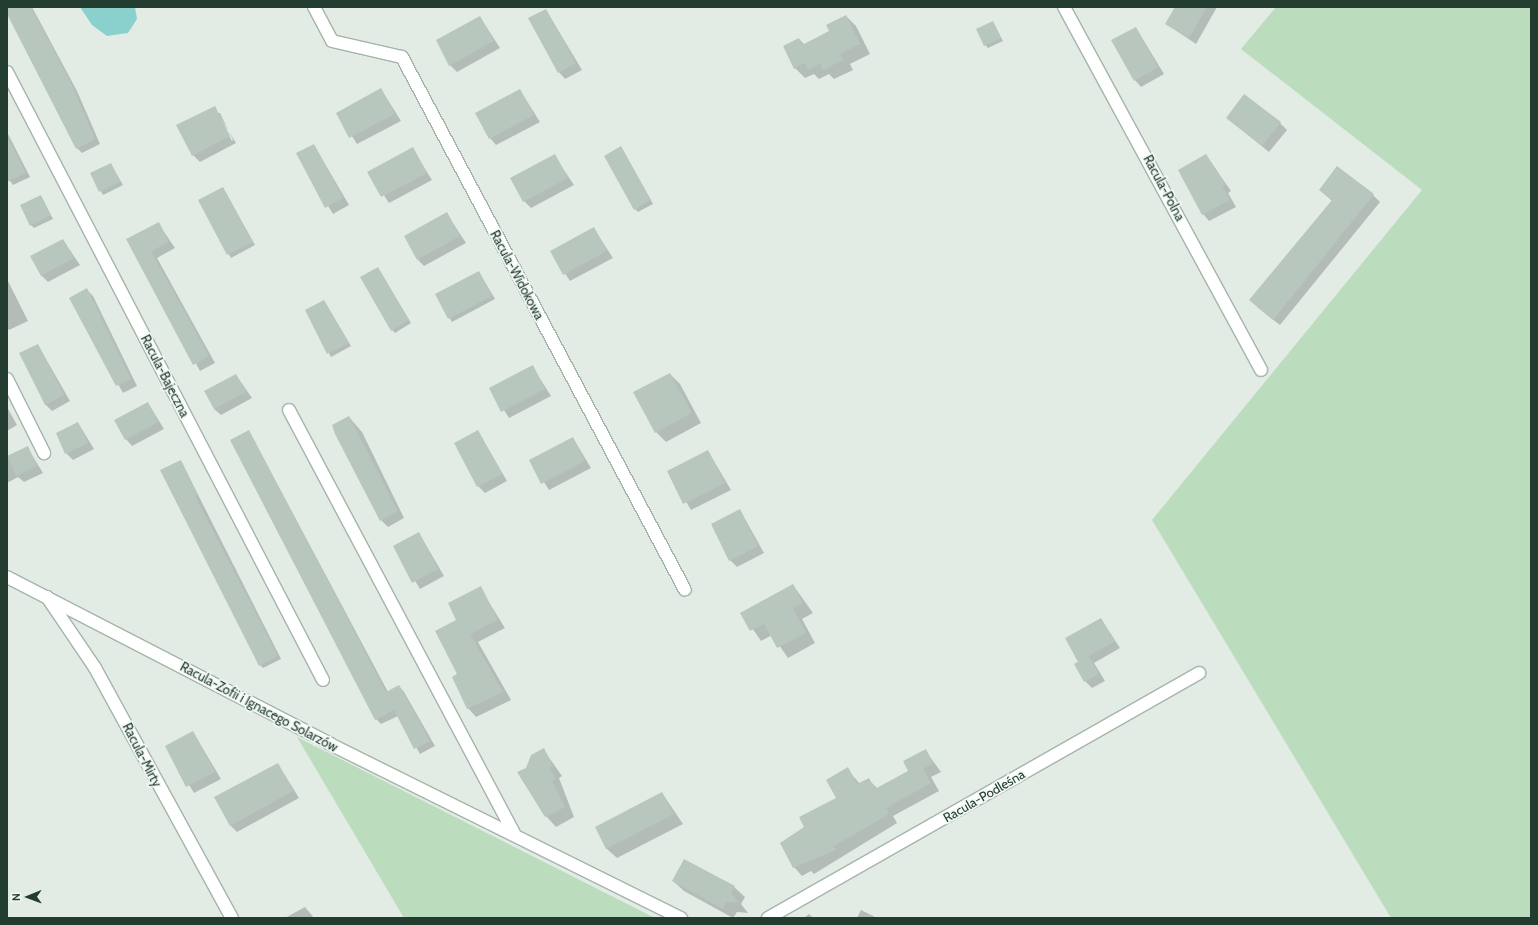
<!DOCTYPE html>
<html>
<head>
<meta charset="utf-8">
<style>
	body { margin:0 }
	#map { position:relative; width:1538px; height:925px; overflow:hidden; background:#e2ece5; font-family:Cabin,sans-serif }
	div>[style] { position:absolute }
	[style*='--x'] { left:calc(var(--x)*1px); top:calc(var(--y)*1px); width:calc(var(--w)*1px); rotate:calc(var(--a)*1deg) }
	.green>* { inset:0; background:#bbddbd }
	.water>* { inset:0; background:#8ad1cd }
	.shadow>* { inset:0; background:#0003 }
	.building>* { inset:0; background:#b7c7be }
	.roads { filter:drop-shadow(1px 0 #a5b4ab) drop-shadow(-1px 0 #a5b4ab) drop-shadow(0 1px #a5b4ab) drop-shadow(0 -1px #a5b4ab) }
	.street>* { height:12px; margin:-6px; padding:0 6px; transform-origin:6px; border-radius:6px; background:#fff }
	span { translate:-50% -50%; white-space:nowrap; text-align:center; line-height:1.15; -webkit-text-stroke:3.5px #f2f8f4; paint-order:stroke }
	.street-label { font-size:13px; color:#223d30 }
	.frame { position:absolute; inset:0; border:8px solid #223d30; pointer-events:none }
	.north { position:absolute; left:8px; top:877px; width:40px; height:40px; -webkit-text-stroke:3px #f2f8f4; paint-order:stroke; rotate:269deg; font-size:11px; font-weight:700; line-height:16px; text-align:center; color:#223d30 }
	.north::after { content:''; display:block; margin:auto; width:14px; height:18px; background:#223d30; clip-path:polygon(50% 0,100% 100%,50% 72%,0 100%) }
</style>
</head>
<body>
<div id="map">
	<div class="green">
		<div style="clip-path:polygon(1276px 7px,1531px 7px,1531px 918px,1391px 918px,1152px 520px,1422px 190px,1241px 49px)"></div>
		<div style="clip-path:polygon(297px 737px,655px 918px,404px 918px)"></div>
	</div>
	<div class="water">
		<div style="clip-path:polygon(80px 7px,135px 7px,137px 19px,128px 33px,107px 36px,92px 25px)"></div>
	</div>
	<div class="shadow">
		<div style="clip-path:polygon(7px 7px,32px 7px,77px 91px,100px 144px,82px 153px,77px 148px)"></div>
		<div style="clip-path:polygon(1176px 7px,1217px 7px,1196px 44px,1166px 24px)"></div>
		<div style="clip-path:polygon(546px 10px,582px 70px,565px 79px,559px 72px)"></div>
		<div style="clip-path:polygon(846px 16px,856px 26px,870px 54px,850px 64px,853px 70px,834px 79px,829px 74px,819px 79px,814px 74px,805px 78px,795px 68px,799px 39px,805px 45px,830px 32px)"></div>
		<div style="clip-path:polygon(480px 17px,500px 48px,457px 72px,450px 65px)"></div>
		<div style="clip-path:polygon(993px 22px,1003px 41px,988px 48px,985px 45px)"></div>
		<div style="clip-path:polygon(1136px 28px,1164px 74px,1141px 87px,1135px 80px)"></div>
		<div style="clip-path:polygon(381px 89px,401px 121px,357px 144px,337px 113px)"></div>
		<div style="clip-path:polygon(520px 90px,540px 122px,496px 145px,490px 138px)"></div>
		<div style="clip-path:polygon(evenodd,214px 107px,236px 143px,200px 162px,193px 155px,214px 107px,217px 113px,220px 113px,233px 140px,232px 141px,217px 113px)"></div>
		<div style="clip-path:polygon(1227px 118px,1280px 123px,1287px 130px,1269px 152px)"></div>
		<div style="clip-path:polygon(7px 132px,30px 177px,13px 185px,7px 177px)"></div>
		<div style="clip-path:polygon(314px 145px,349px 205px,333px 214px,297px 154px)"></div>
		<div style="clip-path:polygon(412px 148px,432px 180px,389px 203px,369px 172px)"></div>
		<div style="clip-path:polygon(621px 148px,653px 204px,638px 212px,635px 209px)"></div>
		<div style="clip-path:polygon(554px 155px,574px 185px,531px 208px,524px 201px)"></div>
		<div style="clip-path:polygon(1206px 155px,1231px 191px,1228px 193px,1236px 207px,1209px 221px,1203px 214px)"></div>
		<div style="clip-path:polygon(111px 164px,123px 185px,103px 195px,91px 173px)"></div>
		<div style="clip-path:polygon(223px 188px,255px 245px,231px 258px,199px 201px)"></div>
		<div style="clip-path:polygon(1320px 190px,1373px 195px,1380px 202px,1280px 325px,1257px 307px,1332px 201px)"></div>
		<div style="clip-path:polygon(41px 197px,53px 219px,34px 228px,31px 225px)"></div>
		<div style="clip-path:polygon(447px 214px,466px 243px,424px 266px,418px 260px)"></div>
		<div style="clip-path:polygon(158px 223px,175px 248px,157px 258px,215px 363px,200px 371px,128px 240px)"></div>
		<div style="clip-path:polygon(594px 229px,613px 258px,570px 281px,551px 252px)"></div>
		<div style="clip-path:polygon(63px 240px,80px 265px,48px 282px,41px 275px)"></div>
		<div style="clip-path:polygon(378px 268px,411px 323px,395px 333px,392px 330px)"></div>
		<div style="clip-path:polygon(479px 272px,495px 299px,452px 322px,436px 295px)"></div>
		<div style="clip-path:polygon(7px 279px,28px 321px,9px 330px,7px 328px)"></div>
		<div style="clip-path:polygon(86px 289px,93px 296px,137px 386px,123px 393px,70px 298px)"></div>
		<div style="clip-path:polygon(324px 301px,351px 346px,331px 357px,307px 310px)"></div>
		<div style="clip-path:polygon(38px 345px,70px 401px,52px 411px,45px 404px)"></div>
		<div style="clip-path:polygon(532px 366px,551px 396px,509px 418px,490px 388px)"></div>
		<div style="clip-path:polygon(670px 374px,680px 384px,701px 423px,666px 442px,656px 432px)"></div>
		<div style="clip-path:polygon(236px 375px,252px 398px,221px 415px,214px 409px)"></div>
		<div style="clip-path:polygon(148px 403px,164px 429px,132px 446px,126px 439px)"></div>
		<div style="clip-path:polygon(7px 407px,17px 425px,7px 431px)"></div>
		<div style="clip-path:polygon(349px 417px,362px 432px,404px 518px,388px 527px,381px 520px)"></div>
		<div style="clip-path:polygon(78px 423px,94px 449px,73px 460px,66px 453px)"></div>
		<div style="clip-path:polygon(249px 431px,388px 692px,399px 686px,404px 692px,435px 746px,420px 754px,398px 716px,381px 724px,376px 719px)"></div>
		<div style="clip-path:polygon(478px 431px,507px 481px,485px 493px,478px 486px)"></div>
		<div style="clip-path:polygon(573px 438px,591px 468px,549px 490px,530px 460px)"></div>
		<div style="clip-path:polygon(27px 447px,43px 473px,24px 482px,18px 477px,7px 483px,7px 457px)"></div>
		<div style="clip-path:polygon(708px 451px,731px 490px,691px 510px,668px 472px)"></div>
		<div style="clip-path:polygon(181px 461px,281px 659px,263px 668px,260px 665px)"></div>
		<div style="clip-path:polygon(740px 510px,764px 553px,737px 567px,730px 560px)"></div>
		<div style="clip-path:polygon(419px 533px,444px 576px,420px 589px,394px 546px)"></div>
		<div style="clip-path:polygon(793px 585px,813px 613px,802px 619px,815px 643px,788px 658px,772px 635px,761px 641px,742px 613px)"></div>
		<div style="clip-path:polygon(480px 588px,505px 628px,478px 642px,511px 700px,476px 717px,468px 708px,459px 674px,457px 621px)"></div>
		<div style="clip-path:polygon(1101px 619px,1120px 648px,1094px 663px,1105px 681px,1092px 688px,1085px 681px,1080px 662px)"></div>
		<div style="clip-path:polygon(193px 732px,221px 779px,194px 793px,166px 747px)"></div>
		<div style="clip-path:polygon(543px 749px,562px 776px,559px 778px,574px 817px,556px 827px,546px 816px,527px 768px)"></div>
		<div style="clip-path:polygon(925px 750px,941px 772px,931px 777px,939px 791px,893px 816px,897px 823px,814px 874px,811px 871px,802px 876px,794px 867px,805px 827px,837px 798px,847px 769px,860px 784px,868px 779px,877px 788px,909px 771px)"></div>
		<div style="clip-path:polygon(278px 764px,299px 798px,237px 832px,230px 825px)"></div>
		<div style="clip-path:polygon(662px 793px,683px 824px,617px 858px,606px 848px)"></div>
		<div style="clip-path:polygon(673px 881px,734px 887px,745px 897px,741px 904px,748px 913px,737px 912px,733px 918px,684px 891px)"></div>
		<div style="clip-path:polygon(305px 907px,314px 918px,285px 918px)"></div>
		<div style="clip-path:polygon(861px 910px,877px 918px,857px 918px)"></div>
		<div style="clip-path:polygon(809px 914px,813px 918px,804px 918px)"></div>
	</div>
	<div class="building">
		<div style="clip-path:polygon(7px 7px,31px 7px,72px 85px,95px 139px,76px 149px,7px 14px)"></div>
		<div style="clip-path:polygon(1175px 7px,1207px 7px,1189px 38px,1165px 24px)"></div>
		<div style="clip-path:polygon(546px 9px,576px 63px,558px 73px,528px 18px)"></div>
		<div style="clip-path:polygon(846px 15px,860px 44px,840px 54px,843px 60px,823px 70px,820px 64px,808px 70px,805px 63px,794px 69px,783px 46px,799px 38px,802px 45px,829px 31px,826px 25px)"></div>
		<div style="clip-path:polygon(480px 16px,494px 41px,449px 66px,436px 40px)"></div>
		<div style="clip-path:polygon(993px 21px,1001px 38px,984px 46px,976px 29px)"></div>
		<div style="clip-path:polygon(1136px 27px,1158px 67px,1134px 81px,1111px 40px)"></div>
		<div style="clip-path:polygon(381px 88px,395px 114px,349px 138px,336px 113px)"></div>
		<div style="clip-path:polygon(520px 89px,534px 115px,489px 139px,475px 113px)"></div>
		<div style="clip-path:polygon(1244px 94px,1281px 122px,1262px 146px,1226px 118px)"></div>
		<div style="clip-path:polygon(215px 106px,230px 136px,192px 156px,176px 125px)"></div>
		<div style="clip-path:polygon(7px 136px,26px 173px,7px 182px)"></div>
		<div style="clip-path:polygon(314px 144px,343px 198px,325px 208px,296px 153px)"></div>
		<div style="clip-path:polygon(621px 146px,651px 200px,634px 210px,604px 156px)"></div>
		<div style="clip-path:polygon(413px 147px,427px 173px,381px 197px,367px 172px)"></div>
		<div style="clip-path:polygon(555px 154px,568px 178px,523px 202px,510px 178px)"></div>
		<div style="clip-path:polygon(1206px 154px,1226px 185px,1222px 186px,1230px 200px,1202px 215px,1178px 170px)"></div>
		<div style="clip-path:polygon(111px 163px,120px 182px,99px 192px,90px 173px)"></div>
		<div style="clip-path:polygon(1337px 166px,1374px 194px,1273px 320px,1249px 300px,1332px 200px,1319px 190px)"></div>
		<div style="clip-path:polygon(223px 187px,253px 242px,227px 255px,198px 200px)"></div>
		<div style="clip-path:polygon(41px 195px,51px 215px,30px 226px,20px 205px)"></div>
		<div style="clip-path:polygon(447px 212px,460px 236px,417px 260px,404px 236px)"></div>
		<div style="clip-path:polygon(159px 222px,169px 242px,151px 251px,209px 356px,193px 365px,126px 239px)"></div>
		<div style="clip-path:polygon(594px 227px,607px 251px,563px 275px,550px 251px)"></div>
		<div style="clip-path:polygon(63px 239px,74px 258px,41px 276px,30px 256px)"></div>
		<div style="clip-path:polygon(378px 267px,409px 320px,391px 331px,360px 277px)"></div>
		<div style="clip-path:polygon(479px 271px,492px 296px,448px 319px,435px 294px)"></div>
		<div style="clip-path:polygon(87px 288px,131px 379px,116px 386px,69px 298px)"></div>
		<div style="clip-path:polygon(324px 300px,349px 343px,327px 354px,305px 310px)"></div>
		<div style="clip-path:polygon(38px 344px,64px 395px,45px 405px,19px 353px)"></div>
		<div style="clip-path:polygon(533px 365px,545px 389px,501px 412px,489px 388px)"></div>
		<div style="clip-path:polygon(670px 373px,692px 413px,655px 433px,633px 392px)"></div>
		<div style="clip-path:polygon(236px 374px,246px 392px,214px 409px,204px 391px)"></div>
		<div style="clip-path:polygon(148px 402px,158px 422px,125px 440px,114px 420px)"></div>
		<div style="clip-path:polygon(349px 416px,398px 511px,380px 521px,335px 434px,332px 425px)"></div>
		<div style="clip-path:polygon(78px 422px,88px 443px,65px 454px,56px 433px)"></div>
		<div style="clip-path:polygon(249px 430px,386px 692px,399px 685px,430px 741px,414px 749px,394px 710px,375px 720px,230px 440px)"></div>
		<div style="clip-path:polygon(478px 430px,502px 474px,477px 487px,454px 443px)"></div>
		<div style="clip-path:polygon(573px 437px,585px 461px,541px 484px,529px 460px)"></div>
		<div style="clip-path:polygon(28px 446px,37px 466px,16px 476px,7px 456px)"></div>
		<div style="clip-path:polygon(708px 450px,725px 483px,683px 504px,667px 471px)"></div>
		<div style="clip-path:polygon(181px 460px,198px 495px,195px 496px,278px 656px,259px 666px,160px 470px)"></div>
		<div style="clip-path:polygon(740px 509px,758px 546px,729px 561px,711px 524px)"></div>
		<div style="clip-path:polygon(419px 532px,438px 569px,412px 583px,393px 546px)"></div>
		<div style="clip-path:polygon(793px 584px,803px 603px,793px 608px,806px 633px,777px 648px,764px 624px,750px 631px,740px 613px)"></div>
		<div style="clip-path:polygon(481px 586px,498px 620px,470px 634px,503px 692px,467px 709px,452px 677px,457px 674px,435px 631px,456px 620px,448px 603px)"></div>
		<div style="clip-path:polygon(1101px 618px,1115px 641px,1078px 662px,1065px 638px)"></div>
		<div style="clip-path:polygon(1089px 656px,1099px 674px,1084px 682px,1074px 664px)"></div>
		<div style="clip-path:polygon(193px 731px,215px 772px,186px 787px,165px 746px)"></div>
		<div style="clip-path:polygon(544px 748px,553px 766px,550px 767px,555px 779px,552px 781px,565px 807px,545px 817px,517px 772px,526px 768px,531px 755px)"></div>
		<div style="clip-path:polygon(926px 749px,933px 763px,923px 769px,931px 783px,886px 808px,889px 814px,834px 846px,836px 850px,793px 868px,780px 843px,804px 827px,799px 817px,836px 798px,826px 780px,848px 767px,857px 784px,869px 778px,875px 789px,908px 771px,903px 761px)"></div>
		<div style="clip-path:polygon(278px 763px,293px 791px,230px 826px,214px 797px)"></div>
		<div style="clip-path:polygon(662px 792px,674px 814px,606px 849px,595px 827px)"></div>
		<div style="clip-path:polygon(684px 859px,735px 886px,731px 893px,739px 903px,726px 902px,723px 909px,672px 881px)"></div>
	</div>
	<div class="roads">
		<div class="street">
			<div style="--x:314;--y:7;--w:38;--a:62"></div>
			<div style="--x:332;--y:41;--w:72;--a:12.9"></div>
			<div style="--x:402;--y:57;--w:603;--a:62.03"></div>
			<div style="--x:1064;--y:7;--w:413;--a:61.5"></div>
			<div style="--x:7;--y:72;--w:685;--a:62.54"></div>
			<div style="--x:7;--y:379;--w:83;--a:63.4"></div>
			<div style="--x:289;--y:410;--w:478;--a:62"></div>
			<div style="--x:7;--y:577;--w:364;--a:27.3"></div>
			<div style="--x:330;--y:744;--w:392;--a:26.4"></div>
			<div style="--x:47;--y:597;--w:86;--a:55.9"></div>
			<div style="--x:95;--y:668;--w:285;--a:61.3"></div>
			<div style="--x:768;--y:918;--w:496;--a:-29.6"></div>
		</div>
	</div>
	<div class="street-label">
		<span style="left:1164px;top:188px;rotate:62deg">Racula-Polna</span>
		<span style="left:517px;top:275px;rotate:62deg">Racula-Widokowa</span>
		<span style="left:165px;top:376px;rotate:63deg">Racula-Bajeczna</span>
		<span style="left:259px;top:707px;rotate:28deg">Racula-Zofii i Ignacego Solarzów</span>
		<span style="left:142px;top:755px;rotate:63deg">Racula-Mirty</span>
		<span style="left:984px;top:796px;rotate:-30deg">Racula-Podleśna</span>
	</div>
	<div class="frame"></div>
	<div class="north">N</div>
</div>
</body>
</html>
